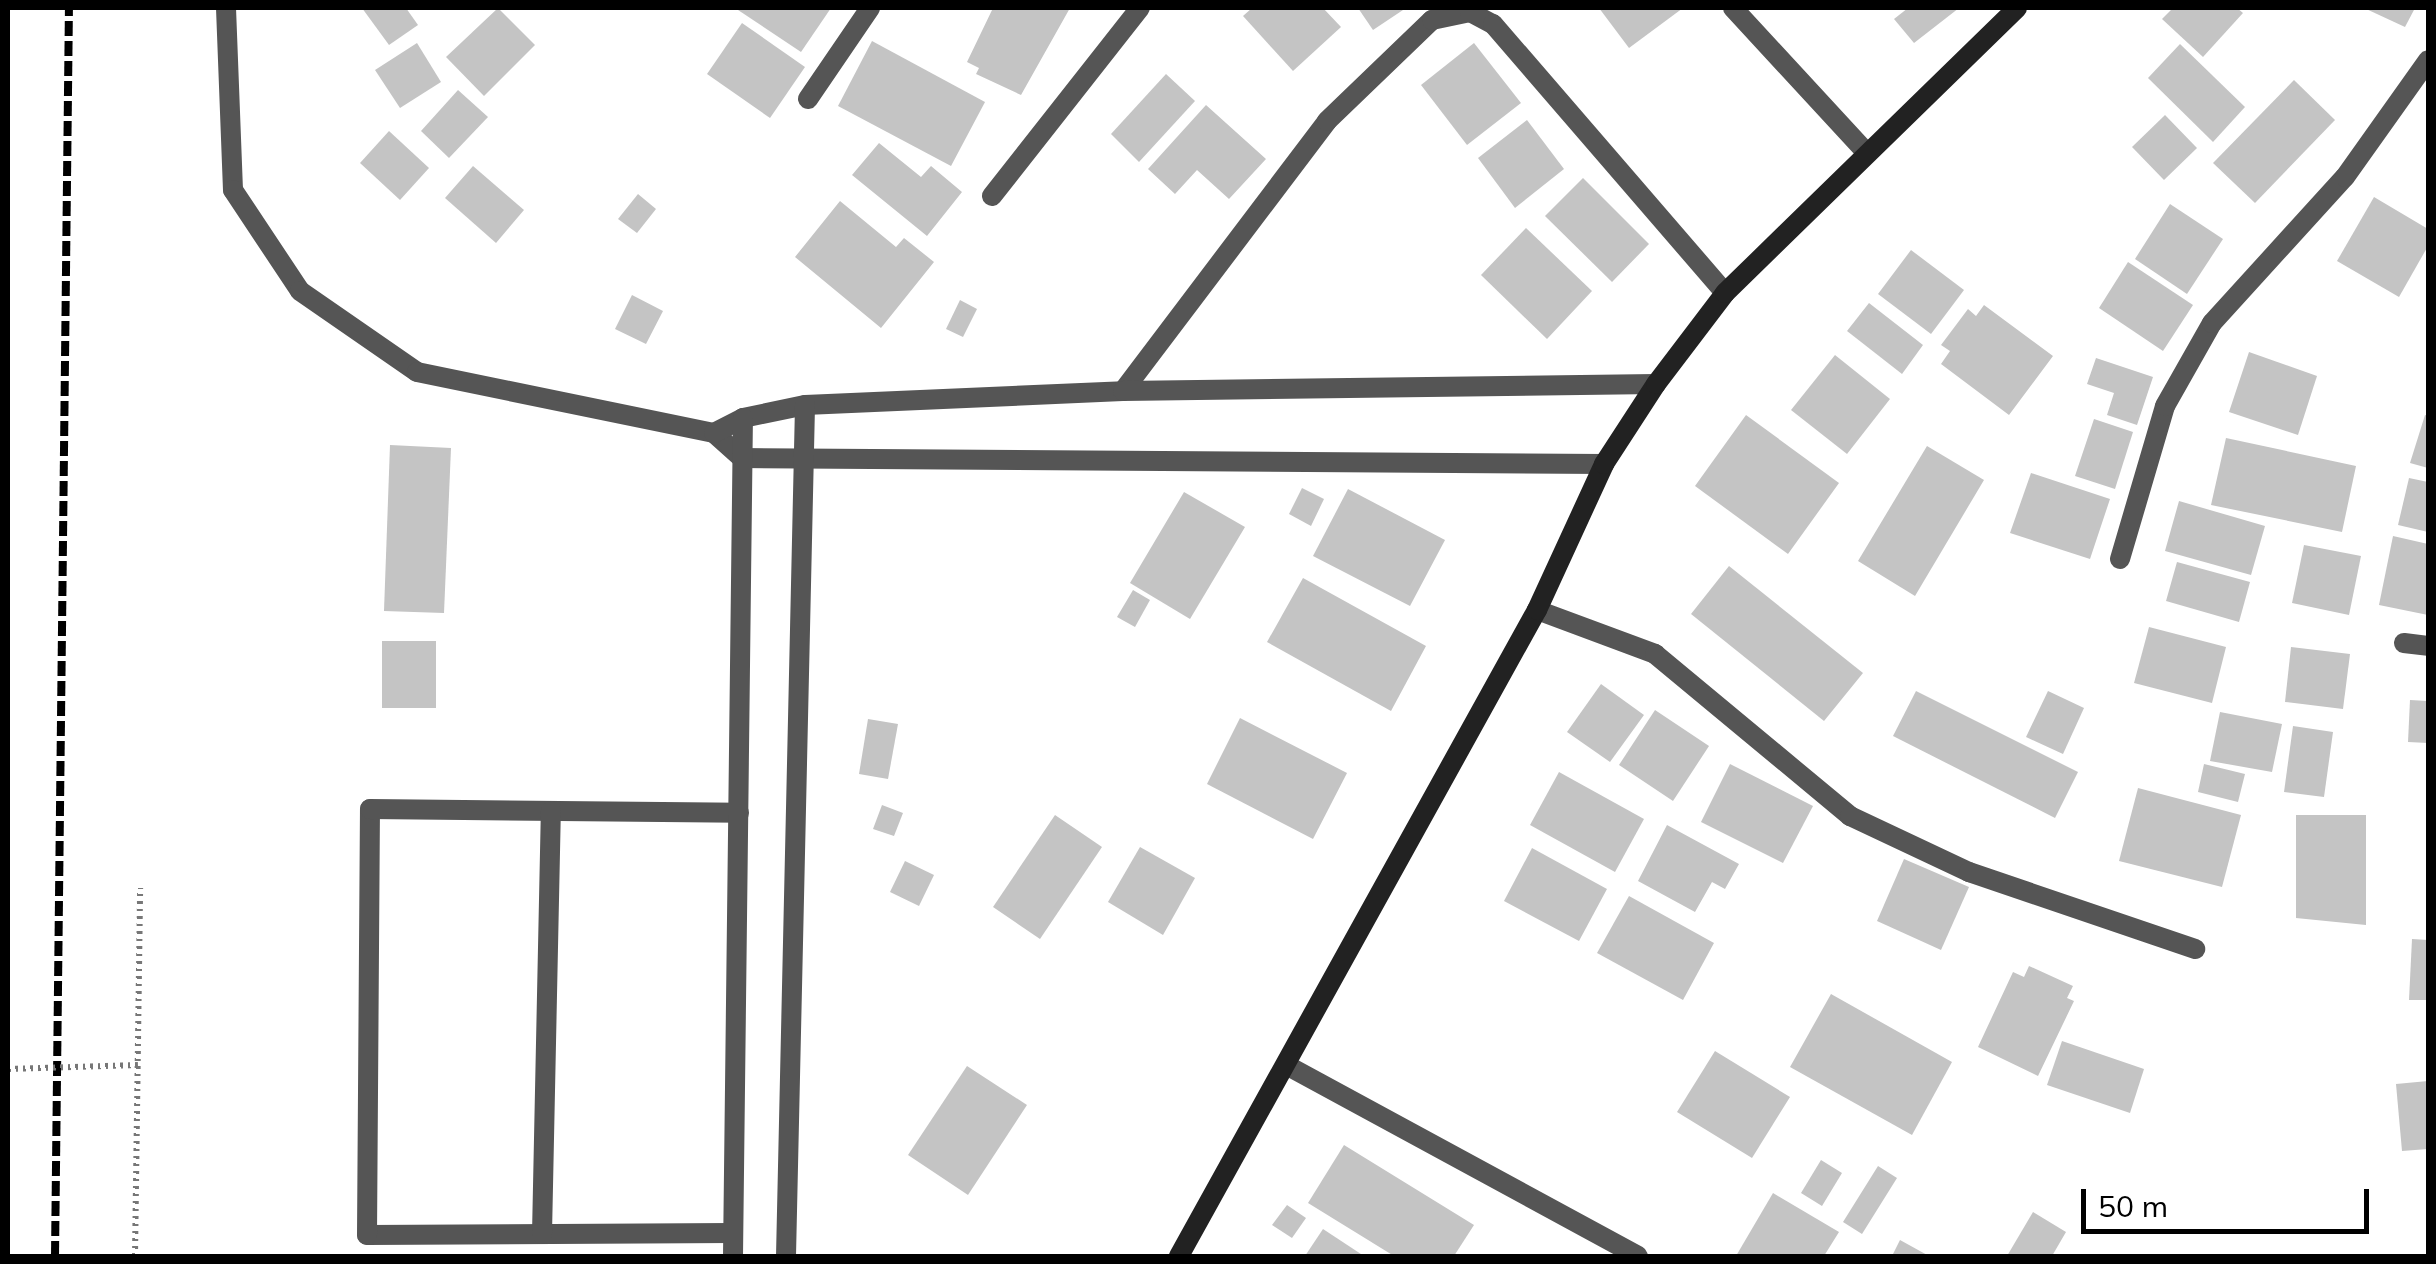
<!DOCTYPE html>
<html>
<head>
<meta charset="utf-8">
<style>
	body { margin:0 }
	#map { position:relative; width:2436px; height:1264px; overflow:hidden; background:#fff; font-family:Mulish,sans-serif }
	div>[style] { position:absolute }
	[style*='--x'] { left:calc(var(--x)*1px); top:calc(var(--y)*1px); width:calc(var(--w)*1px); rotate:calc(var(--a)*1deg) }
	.building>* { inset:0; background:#c4c4c4 }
	.path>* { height:6px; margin-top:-3px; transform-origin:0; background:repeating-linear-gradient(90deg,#777 0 2.5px,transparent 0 7.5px) }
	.lane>* { height:20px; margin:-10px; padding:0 10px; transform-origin:10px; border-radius:10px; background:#555 }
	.street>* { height:20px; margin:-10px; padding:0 10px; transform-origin:10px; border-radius:10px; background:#555 }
	.secondary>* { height:20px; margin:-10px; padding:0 10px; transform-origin:10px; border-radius:10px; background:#222 }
	.rail>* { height:8px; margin-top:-4px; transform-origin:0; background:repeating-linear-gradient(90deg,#000 0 15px,transparent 0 20px) }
	.path-bridge>* { height:6px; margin-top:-3px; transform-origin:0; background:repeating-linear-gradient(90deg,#777 0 2.5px,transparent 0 7.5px) }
	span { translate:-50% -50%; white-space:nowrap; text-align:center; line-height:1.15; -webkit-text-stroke:8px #fff; paint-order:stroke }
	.frame { position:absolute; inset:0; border:10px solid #000; pointer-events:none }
	.scale { position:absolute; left:2081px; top:1189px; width:288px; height:45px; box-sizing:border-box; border:5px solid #000; border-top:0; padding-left:12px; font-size:30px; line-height:35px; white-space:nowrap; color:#000; -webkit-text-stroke:8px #fff; paint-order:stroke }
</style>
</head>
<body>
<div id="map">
	<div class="building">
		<div style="clip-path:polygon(362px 8px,406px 8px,418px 25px,389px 45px)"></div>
		<div style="clip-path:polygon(498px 8px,535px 45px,484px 96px,446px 57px)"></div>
		<div style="clip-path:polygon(735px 8px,831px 8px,801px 52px)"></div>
		<div style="clip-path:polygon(993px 8px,1070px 8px,1021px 95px,976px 74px,979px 68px,967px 62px)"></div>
		<div style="clip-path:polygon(1252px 8px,1323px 8px,1341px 27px,1293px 71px,1243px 16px)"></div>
		<div style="clip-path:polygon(1358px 8px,1406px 8px,1373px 30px)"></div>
		<div style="clip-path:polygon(1599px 8px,1683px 8px,1629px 48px)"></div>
		<div style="clip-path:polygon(1908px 8px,1959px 8px,1914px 43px,1894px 19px)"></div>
		<div style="clip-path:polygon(2173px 8px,2237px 8px,2243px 13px,2203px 57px,2162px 19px)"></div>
		<div style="clip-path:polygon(2364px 8px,2415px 8px,2405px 27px)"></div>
		<div style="clip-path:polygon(742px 23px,805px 67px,770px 118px,707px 74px)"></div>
		<div style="clip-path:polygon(872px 41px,985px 102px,951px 166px,838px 106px)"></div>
		<div style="clip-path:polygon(417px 43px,441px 82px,400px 108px,375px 70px)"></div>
		<div style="clip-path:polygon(1474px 43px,1521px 103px,1467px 145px,1421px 85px)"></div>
		<div style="clip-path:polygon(2180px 44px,2245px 107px,2213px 142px,2148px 78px)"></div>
		<div style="clip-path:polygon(1166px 74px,1195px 101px,1139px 162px,1111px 134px)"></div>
		<div style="clip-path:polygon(2294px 80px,2335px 120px,2255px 203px,2213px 163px)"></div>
		<div style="clip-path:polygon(458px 90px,488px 117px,449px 158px,421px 131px)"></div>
		<div style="clip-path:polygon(1206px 105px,1266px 159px,1229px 199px,1197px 170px,1175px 194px,1148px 169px)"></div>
		<div style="clip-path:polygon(2165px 115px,2197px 148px,2164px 180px,2132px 147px)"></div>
		<div style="clip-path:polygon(1527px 120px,1564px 169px,1515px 208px,1478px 158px)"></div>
		<div style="clip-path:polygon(389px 131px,429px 168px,400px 200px,360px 163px)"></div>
		<div style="clip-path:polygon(879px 143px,921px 177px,931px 166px,962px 192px,927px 236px,852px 175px)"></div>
		<div style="clip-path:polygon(473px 166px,524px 210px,496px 243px,445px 198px)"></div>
		<div style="clip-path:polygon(1583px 178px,1649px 244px,1612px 282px,1545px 216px)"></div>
		<div style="clip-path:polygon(638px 194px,656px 209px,637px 233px,618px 219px)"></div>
		<div style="clip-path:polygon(2374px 197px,2428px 229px,2428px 246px,2399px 297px,2337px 261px)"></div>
		<div style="clip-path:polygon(840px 201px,896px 247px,904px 238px,934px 262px,881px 328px,795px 257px)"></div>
		<div style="clip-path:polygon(2170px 204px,2223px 239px,2187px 294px,2135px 259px)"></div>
		<div style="clip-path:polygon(1526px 228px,1592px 291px,1547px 339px,1481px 275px)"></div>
		<div style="clip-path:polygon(1911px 250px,1964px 290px,1931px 334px,1878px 294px)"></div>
		<div style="clip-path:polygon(2128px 262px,2193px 305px,2163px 351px,2099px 308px)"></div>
		<div style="clip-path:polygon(632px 295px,663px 311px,646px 344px,615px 329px)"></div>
		<div style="clip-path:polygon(960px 300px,977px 309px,963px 337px,946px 329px)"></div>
		<div style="clip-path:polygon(1869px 303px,1923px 345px,1902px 374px,1847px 331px)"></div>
		<div style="clip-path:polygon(1984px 305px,2053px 356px,2009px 415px,1941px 364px,1950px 351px,1941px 345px,1968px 309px,1976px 316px)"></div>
		<div style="clip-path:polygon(2249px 352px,2317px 376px,2298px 435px,2229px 412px)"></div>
		<div style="clip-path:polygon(1835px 355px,1890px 399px,1847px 454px,1791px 410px)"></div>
		<div style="clip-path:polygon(2096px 358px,2153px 377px,2137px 425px,2107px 415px,2114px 393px,2087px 384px)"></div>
		<div style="clip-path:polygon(1746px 415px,1839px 483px,1788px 554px,1695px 486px)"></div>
		<div style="clip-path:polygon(2425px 415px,2428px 416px,2428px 468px,2410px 463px)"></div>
		<div style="clip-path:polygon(2094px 419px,2133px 432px,2115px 489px,2075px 476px)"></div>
		<div style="clip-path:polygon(2226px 438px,2356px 466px,2342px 532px,2211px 505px)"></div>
		<div style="clip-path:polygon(390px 445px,451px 448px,444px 613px,384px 611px)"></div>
		<div style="clip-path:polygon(1927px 446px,1984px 480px,1915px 596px,1858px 561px)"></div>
		<div style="clip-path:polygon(2031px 473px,2110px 499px,2090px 559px,2010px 533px)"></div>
		<div style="clip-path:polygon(2409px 478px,2428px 482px,2428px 532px,2398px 525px)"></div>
		<div style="clip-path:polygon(1302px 488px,1324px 499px,1311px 526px,1289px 514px)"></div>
		<div style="clip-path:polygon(1348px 489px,1445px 540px,1410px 606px,1313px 556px)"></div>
		<div style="clip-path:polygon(1184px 492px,1245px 527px,1190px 619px,1130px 583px)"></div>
		<div style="clip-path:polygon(2179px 501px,2265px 526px,2251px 575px,2165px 551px)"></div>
		<div style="clip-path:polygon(2393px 536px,2428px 544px,2428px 615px,2379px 605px)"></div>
		<div style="clip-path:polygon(2304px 545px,2361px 556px,2349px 615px,2292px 603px)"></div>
		<div style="clip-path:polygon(2177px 562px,2250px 582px,2239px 622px,2166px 601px)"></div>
		<div style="clip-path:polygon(1729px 566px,1863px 673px,1824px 721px,1691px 614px)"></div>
		<div style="clip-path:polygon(1303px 578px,1426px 646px,1391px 711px,1267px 642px)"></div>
		<div style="clip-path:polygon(1133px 590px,1150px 600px,1135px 627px,1117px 617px)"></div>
		<div style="clip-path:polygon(2149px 627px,2226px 647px,2212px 703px,2134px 683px)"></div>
		<div style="clip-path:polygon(382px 641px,436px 641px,436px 708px,382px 708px)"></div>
		<div style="clip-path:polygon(2291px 647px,2350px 654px,2343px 709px,2285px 702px)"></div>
		<div style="clip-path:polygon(1601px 684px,1644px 715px,1610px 762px,1567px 732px)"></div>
		<div style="clip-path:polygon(1916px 691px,2078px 772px,2055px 818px,1893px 736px)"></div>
		<div style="clip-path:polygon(2048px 691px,2084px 708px,2063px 754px,2026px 737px)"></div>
		<div style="clip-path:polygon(2410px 700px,2428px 701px,2428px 743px,2408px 742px)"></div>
		<div style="clip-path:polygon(1655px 710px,1709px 746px,1673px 801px,1619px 765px)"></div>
		<div style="clip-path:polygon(2220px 712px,2282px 724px,2272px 772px,2210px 761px)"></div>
		<div style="clip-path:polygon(1240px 718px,1347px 773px,1313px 839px,1207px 784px)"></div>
		<div style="clip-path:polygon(868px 719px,898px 724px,888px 779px,859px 774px)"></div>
		<div style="clip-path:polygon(2293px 726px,2333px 732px,2324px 797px,2284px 792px)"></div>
		<div style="clip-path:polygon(1730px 764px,1813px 806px,1783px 863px,1701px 822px)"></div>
		<div style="clip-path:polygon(2204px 764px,2245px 774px,2238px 802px,2198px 792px)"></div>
		<div style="clip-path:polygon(1559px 772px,1644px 819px,1615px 872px,1530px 825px)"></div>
		<div style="clip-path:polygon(2138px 788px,2241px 815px,2222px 887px,2119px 861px)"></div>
		<div style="clip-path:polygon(882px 805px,903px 813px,894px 836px,873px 829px)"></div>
		<div style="clip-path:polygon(1055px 815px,1102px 847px,1040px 939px,993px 907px)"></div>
		<div style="clip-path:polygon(2296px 815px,2366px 815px,2366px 925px,2296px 918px)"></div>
		<div style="clip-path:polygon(1667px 825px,1739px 864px,1725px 889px,1712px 882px,1695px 912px,1638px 881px)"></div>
		<div style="clip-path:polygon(1140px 847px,1195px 878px,1163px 935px,1108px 902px)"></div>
		<div style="clip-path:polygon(1532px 848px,1607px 889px,1579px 941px,1504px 901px)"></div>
		<div style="clip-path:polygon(1904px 859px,1969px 887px,1941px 950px,1877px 921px)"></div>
		<div style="clip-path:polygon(905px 861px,934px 875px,919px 906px,890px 892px)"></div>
		<div style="clip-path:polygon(1629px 896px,1714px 943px,1683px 1000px,1597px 953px)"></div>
		<div style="clip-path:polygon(2412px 939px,2428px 940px,2428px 1000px,2409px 1000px)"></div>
		<div style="clip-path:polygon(2029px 966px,2073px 986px,2067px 998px,2074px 1001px,2038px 1076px,1978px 1047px,2013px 972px,2024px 977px)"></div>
		<div style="clip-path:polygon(1831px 994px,1952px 1062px,1912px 1135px,1790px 1067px)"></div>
		<div style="clip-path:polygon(2062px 1041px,2144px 1069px,2130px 1113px,2047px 1085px)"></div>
		<div style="clip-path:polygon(1715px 1051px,1790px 1097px,1752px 1158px,1677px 1112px)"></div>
		<div style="clip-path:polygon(967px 1066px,1027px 1105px,968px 1195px,908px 1155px)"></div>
		<div style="clip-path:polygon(2428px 1081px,2428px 1149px,2402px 1151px,2396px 1084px)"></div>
		<div style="clip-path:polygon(1344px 1145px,1474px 1225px,1454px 1256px,1394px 1256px,1308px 1203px)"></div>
		<div style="clip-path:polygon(1821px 1160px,1842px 1173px,1822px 1206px,1801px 1193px)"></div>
		<div style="clip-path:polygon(1878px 1166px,1897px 1178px,1862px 1234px,1843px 1222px)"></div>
		<div style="clip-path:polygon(1773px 1193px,1839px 1232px,1824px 1256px,1736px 1256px)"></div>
		<div style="clip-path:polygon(1287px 1205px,1306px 1218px,1292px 1238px,1272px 1225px)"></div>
		<div style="clip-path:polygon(2033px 1212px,2066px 1232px,2052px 1256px,2007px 1256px)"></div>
		<div style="clip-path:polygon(1323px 1229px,1364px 1256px,1305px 1256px)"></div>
		<div style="clip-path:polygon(1900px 1240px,1929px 1256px,1892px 1256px)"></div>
	</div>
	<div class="path">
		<div style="--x:135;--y:1256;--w:368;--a:-89.2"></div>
	</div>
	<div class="lane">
		<div style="--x:733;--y:1233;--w:366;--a:179.7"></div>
		<div style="--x:367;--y:1235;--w:426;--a:-89.6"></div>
		<div style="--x:370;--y:809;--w:369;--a:0.6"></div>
		<div style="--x:542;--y:1234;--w:423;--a:-88.8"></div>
	</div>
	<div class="street">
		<div style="--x:226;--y:8;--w:182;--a:87.8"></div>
		<div style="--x:233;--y:190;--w:121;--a:56.4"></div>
		<div style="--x:300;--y:291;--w:142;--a:34.7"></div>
		<div style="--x:417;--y:372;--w:303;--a:11.6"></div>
		<div style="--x:714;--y:433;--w:38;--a:42"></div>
		<div style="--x:742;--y:458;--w:862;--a:0.4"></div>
		<div style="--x:1733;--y:8;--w:197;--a:47.3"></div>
		<div style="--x:808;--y:99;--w:110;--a:-55.7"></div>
		<div style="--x:992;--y:196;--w:239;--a:-51.8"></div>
		<div style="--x:1123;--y:391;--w:338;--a:-52.9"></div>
		<div style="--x:1327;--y:121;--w:146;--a:-43.9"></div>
		<div style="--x:1432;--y:20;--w:39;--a:-12"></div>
		<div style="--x:1470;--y:12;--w:26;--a:28"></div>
		<div style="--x:1493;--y:24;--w:355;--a:49.2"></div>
		<div style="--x:714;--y:433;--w:33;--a:-27"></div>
		<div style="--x:743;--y:418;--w:63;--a:-11.8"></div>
		<div style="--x:805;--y:405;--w:318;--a:-2.5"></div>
		<div style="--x:1123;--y:391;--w:533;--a:-0.75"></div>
		<div style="--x:2120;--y:559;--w:159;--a:-73.6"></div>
		<div style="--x:2165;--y:406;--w:95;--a:-60.5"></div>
		<div style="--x:2212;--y:323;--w:197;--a:-47.7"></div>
		<div style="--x:2345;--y:177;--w:143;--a:-54.6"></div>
		<div style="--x:1537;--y:610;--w:126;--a:20.4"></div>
		<div style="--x:1655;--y:654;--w:254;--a:39.7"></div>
		<div style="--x:1850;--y:816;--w:132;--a:25.2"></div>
		<div style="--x:1969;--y:872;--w:239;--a:18.8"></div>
		<div style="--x:2404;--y:643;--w:24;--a:7"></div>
		<div style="--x:1288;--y:1066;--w:398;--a:28.5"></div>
		<div style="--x:733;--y:1256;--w:838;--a:-89.32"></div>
		<div style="--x:786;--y:1256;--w:851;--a:-88.72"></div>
	</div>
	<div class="secondary">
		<div style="--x:1179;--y:1256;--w:739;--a:-61.01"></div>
		<div style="--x:1537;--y:610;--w:161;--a:-65.3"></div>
		<div style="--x:1604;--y:464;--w:95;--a:-57"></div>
		<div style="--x:1656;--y:384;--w:114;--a:-52.8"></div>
		<div style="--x:1725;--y:293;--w:408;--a:-44.3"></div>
	</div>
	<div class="rail">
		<div style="--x:55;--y:1256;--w:1248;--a:-89.36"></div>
	</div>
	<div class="path-bridge">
		<div style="--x:8;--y:1069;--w:130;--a:-1.8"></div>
	</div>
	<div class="frame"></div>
	<div class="scale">50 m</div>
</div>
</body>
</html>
